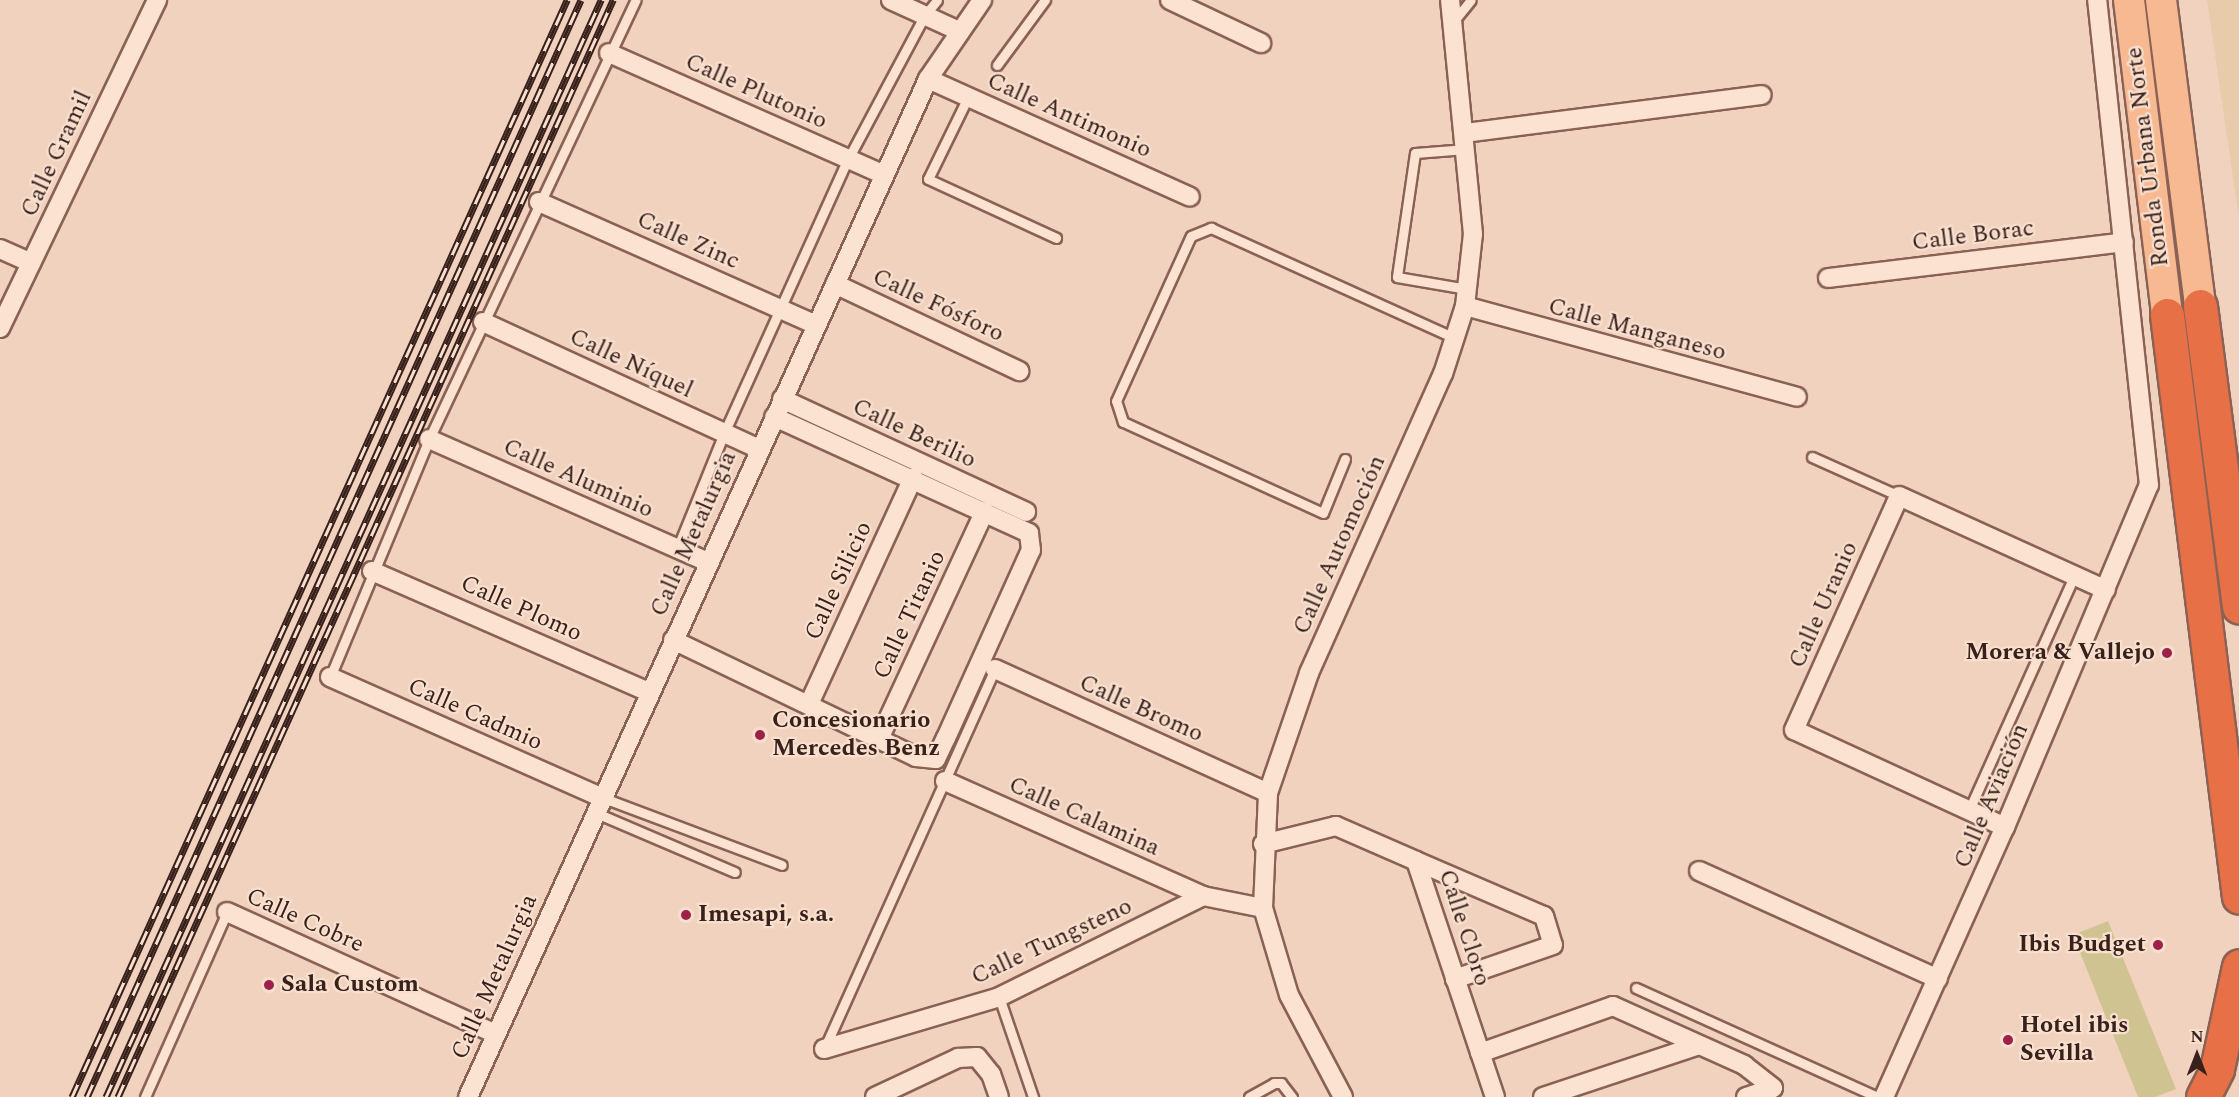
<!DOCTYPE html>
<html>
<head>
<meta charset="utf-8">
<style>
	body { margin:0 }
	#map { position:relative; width:2239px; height:1097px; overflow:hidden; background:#f1d2be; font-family:Spectral,serif }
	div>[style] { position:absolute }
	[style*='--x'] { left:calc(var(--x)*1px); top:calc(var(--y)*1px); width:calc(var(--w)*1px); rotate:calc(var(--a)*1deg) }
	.farmland>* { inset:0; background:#e7cbab }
	.green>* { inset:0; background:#cfc491 }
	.roads { filter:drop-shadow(2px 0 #8a6155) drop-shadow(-2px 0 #8a6155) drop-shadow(0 2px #8a6155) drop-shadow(0 -2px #8a6155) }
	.lane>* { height:9px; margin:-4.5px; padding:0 4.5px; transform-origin:4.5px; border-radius:4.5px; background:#fbe2d1 }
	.street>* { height:18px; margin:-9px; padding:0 9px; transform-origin:9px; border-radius:9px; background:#fbe2d1 }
	.primary>* { height:30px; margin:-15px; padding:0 15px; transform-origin:15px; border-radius:15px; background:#f7b992 }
	.highway>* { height:33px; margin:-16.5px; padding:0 16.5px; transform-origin:16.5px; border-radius:16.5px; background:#e77047 }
	.rail>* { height:7px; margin-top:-3.5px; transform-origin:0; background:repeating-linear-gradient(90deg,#f8dfce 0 14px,#38201b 0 28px); box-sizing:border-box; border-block:2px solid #38201b }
	.dots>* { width:16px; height:16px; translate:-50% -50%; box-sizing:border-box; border:3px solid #f8dfce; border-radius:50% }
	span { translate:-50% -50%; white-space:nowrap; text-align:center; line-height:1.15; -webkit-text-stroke:4.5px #f8dfce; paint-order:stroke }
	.street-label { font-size:24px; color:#38201b }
	.poi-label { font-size:24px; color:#38201b; font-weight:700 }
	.right { translate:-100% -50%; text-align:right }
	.left { translate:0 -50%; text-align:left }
	.north { position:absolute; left:2167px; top:1025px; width:60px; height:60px; -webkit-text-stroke:4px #f8dfce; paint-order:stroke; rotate:0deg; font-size:16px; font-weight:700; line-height:24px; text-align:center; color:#38201b }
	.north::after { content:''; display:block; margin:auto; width:21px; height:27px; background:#38201b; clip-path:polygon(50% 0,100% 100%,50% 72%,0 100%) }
</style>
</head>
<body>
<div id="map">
	<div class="farmland">
		<div style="clip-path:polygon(2207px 0,2239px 0,2239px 218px)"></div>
	</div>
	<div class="green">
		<div style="clip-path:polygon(2108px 921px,2176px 1089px,2155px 1097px,2138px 1097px,2073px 935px)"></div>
	</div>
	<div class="roads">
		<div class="lane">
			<div style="--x:1453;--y:22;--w:28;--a:-51"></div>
			<div style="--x:997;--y:65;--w:81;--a:-53.6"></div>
			<div style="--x:968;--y:97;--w:91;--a:116"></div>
			<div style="--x:928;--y:179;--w:141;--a:24.7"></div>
			<div style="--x:1466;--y:149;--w:51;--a:175.5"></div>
			<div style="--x:1415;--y:153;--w:125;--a:98.3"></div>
			<div style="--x:1397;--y:277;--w:71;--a:9.7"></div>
			<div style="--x:1812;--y:457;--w:95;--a:24.1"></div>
			<div style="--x:1345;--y:459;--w:58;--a:112.2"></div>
			<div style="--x:1323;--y:513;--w:220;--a:-155.5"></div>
			<div style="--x:1123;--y:422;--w:22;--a:-108"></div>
			<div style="--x:1116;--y:401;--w:181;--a:-65.6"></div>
			<div style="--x:1191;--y:236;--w:22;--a:-22"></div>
			<div style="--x:1211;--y:228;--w:268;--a:24.3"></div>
			<div style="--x:677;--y:549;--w:125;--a:-67.9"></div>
			<div style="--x:724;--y:433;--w:301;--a:-65.7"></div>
			<div style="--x:848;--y:159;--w:163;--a:-61.9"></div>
			<div style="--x:925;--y:15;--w:19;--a:-51"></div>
			<div style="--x:330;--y:677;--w:258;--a:-67.4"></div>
			<div style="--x:429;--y:439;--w:485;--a:-64.8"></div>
			<div style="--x:601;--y:797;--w:193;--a:20.6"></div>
			<div style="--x:1969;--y:810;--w:256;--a:-65.8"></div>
			<div style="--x:594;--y:812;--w:153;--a:23.1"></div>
			<div style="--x:1636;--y:988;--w:265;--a:24.3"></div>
			<div style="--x:999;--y:997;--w:106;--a:71.2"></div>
			<div style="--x:825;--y:1047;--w:414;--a:-65.8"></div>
			<div style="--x:145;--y:1097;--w:202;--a:-66.1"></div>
			<div style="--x:1249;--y:1097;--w:29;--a:-29"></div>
			<div style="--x:1274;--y:1083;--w:7;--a:0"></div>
			<div style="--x:1281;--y:1083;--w:18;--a:52"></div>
		</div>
		<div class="street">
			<div style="--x:891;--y:0;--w:75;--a:24.5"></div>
			<div style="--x:1170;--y:0;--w:101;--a:25.3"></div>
			<div style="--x:609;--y:53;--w:301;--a:23.9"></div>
			<div style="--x:928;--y:79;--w:287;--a:24.2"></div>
			<div style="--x:1465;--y:133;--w:299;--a:-7.3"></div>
			<div style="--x:539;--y:202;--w:304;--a:23.9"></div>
			<div style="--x:0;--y:249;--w:34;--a:24"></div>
			<div style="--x:1828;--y:278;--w:298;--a:-6.9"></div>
			<div style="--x:835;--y:284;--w:204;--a:25.3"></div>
			<div style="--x:1465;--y:306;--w:344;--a:15.3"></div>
			<div style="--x:483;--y:322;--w:304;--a:24.7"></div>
			<div style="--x:0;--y:328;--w:364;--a:-64.4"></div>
			<div style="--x:782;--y:399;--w:269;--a:24.8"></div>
			<div style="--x:429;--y:439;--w:305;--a:23.8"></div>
			<div style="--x:372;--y:571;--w:302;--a:23.6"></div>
			<div style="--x:673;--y:640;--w:270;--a:25.7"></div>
			<div style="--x:916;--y:757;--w:20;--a:6"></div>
			<div style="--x:936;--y:759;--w:23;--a:-65"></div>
			<div style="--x:946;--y:738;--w:206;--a:-65.7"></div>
			<div style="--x:1031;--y:550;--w:17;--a:-97"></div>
			<div style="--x:1029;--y:533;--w:280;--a:-155.5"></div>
			<div style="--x:995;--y:669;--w:300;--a:24.4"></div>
			<div style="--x:330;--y:677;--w:296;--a:23.9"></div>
			<div style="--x:809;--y:704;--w:249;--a:-65.3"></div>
			<div style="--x:879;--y:739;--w:251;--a:-65.1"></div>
			<div style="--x:945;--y:781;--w:282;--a:24"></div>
			<div style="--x:2005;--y:827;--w:232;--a:-155.3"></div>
			<div style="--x:1794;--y:730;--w:256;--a:-65.8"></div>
			<div style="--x:1899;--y:496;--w:227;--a:24.4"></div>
			<div style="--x:1263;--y:844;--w:75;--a:-13.9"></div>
			<div style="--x:1336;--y:826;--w:87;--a:23.6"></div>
			<div style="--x:1416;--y:861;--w:249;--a:71.5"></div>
			<div style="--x:1416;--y:861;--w:139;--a:23.3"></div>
			<div style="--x:1544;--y:916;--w:30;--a:73"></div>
			<div style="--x:1553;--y:945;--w:104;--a:160.9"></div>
			<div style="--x:1699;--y:871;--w:262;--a:24.3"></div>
			<div style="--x:227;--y:912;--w:295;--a:24.4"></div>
			<div style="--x:824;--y:1049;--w:183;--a:-16.5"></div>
			<div style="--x:999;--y:997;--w:228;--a:-26.3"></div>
			<div style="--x:1203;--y:896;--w:61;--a:11.3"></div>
			<div style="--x:1480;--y:1053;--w:141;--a:-19.5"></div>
			<div style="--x:1613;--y:1006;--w:144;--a:24.2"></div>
			<div style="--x:1744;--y:1065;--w:37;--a:38"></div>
			<div style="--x:468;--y:1097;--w:1117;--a:-65.68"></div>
			<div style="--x:928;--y:79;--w:96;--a:-55.6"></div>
			<div style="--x:875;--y:1097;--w:92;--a:-25.2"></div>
			<div style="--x:958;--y:1058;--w:19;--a:-3"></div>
			<div style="--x:977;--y:1057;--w:22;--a:51"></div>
			<div style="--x:991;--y:1074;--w:24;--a:71"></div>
			<div style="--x:1343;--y:1097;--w:115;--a:-117.9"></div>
			<div style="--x:1289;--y:995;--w:91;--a:-106.6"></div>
			<div style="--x:1263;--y:908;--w:115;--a:-87.5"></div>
			<div style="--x:1268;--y:793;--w:127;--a:-71.1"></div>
			<div style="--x:1309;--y:673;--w:328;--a:-65.9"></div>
			<div style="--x:1443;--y:374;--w:71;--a:-72.1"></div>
			<div style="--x:1465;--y:306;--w:72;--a:-83.7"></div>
			<div style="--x:1473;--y:234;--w:235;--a:-95.6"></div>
			<div style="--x:1543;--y:1097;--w:164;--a:-18.4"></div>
			<div style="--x:1746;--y:1097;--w:28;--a:-18"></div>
			<div style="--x:1884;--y:1097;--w:296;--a:-65.9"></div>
			<div style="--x:2005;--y:827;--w:371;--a:-67.2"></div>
			<div style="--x:2149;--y:485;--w:488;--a:-96.1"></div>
		</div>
		<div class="primary">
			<div style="--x:2129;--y:0;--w:317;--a:83.1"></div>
			<div style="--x:2161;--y:0;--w:308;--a:82.7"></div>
		</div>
		<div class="highway">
			<div style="--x:2200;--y:306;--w:303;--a:82.6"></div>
			<div style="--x:2167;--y:315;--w:586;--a:82.95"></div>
			<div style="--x:2203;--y:1097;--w:31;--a:-63"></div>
			<div style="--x:2217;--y:1069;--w:105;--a:-77.9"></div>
		</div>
	</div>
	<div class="rail">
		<div style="--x:72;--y:1097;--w:1204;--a:-65.71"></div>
		<div style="--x:87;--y:1097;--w:1203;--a:-65.76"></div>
		<div style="--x:106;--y:1097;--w:1204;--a:-65.71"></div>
		<div style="--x:118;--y:1097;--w:1204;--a:-65.71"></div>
	</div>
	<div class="dots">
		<div style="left:2167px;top:653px;background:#9d2148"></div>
		<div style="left:760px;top:735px;background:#9d2148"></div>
		<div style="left:686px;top:915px;background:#9d2148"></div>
		<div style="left:2158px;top:945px;background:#9d2148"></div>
		<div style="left:269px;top:985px;background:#9d2148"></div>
		<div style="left:2008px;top:1040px;background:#9d2148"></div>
	</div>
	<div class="street-label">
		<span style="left:756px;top:92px;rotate:24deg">Calle Plutonio</span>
		<span style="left:1069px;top:116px;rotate:24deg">Calle Antimonio</span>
		<span style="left:57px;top:154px;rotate:-65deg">Calle Gramil</span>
		<span style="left:2148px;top:157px;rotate:-97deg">Ronda Urbana Norte</span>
		<span style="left:1973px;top:236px;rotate:-7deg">Calle Borac</span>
		<span style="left:688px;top:241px;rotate:24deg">Calle Zinc</span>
		<span style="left:938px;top:306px;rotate:25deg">Calle Fósforo</span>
		<span style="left:1637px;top:330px;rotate:15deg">Calle Manganeso</span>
		<span style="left:631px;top:364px;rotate:25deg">Calle Níquel</span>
		<span style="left:914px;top:434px;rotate:25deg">Calle Berilio</span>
		<span style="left:578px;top:479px;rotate:24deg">Calle Aluminio</span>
		<span style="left:694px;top:534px;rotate:-66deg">Calle Metalurgia</span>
		<span style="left:1340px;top:545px;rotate:-66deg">Calle Automoción</span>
		<span style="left:839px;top:581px;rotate:-65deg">Calle Silicio</span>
		<span style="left:1824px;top:605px;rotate:-66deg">Calle Uranio</span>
		<span style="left:521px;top:609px;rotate:24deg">Calle Plomo</span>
		<span style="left:910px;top:615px;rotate:-65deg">Calle Titanio</span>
		<span style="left:1141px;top:709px;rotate:24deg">Calle Bromo</span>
		<span style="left:475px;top:715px;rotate:24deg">Calle Cadmio</span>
		<span style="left:1992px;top:796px;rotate:-67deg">Calle Aviación</span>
		<span style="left:1084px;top:817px;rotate:24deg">Calle Calamina</span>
		<span style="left:305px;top:921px;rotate:24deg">Calle Cobre</span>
		<span style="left:1464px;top:928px;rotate:72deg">Calle Cloro</span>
		<span style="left:1052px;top:942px;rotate:-25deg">Calle Tungsteno</span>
		<span style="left:495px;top:977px;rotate:-66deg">Calle Metalurgia</span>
	</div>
	<div class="poi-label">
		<span class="right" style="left:2155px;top:653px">Morera &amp; Vallejo</span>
		<span class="left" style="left:772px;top:735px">Concesionario<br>Mercedes Benz</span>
		<span class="left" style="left:698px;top:915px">Imesapi, s.a.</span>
		<span class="right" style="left:2146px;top:945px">Ibis Budget</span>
		<span class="left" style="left:281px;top:985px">Sala Custom</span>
		<span class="left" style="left:2020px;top:1040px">Hotel ibis<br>Sevilla</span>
	</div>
	<div class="north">N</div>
</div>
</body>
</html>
